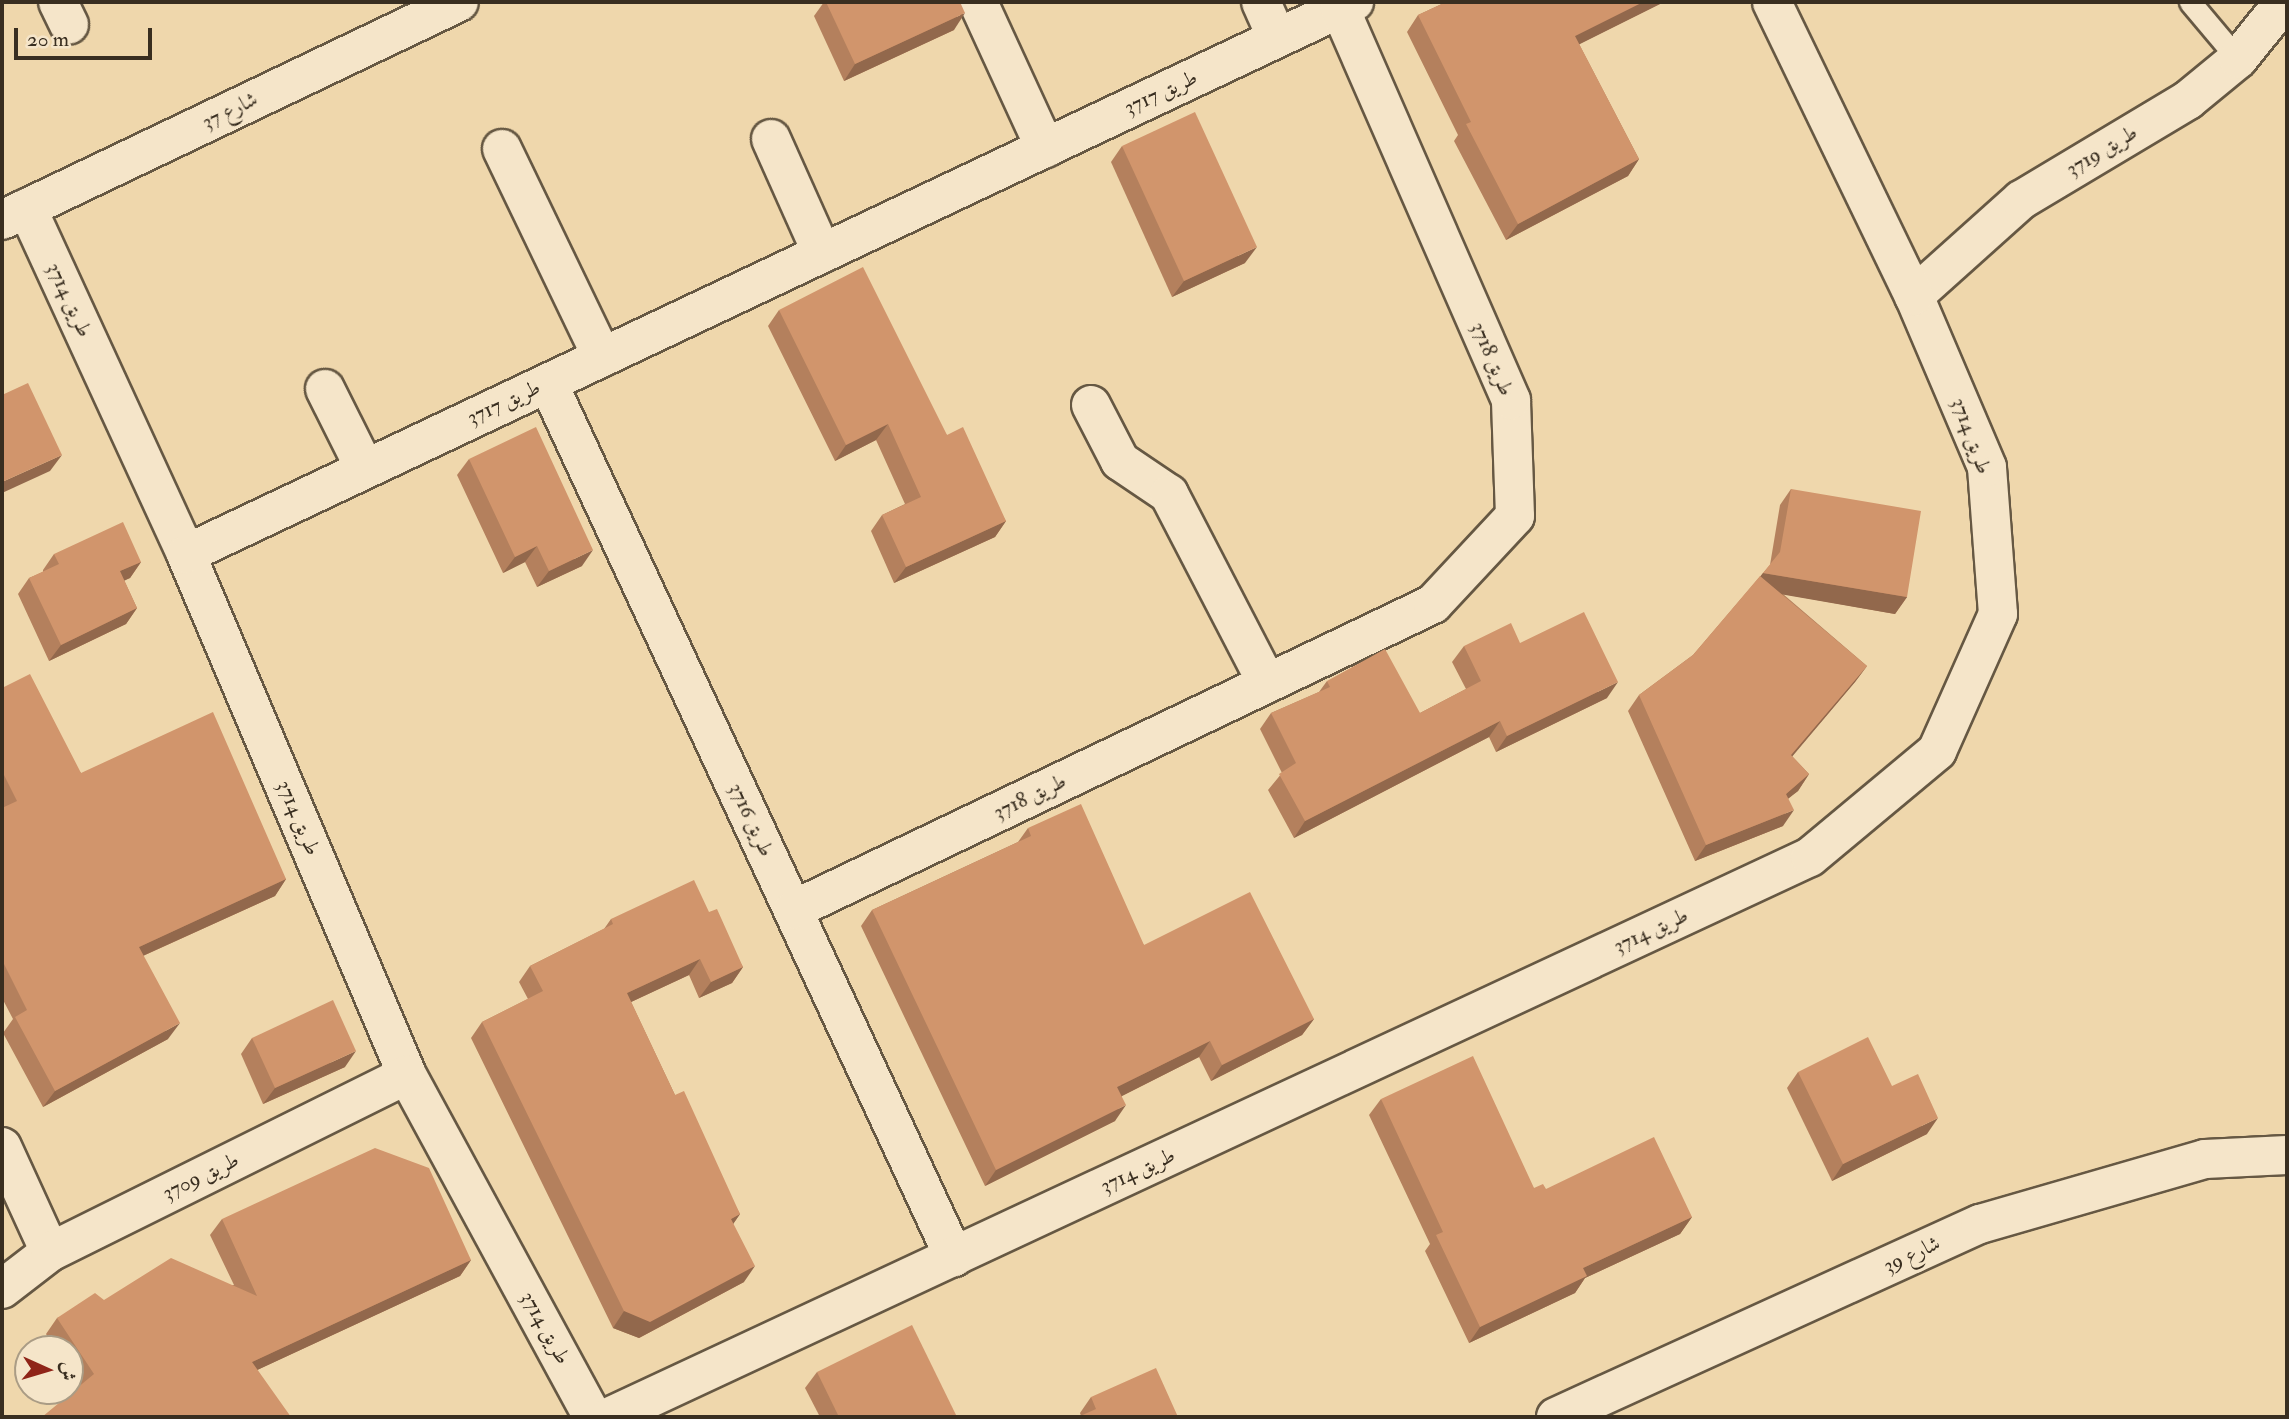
<!DOCTYPE html>
<html>
<head>
<meta charset="utf-8">
<style>
	body { margin:0 }
	#map { position:relative; width:2289px; height:1419px; overflow:hidden; background:#efd7ac; font-family:"IM FELL Double Pica",Amiri,serif }
	div>[style] { position:absolute }
	[style*='--x'] { left:calc(var(--x)*1px); top:calc(var(--y)*1px); width:calc(var(--w)*1px); rotate:calc(var(--a)*1deg) }
	.roads { filter:drop-shadow(2px 0 #665843) drop-shadow(-2px 0 #665843) drop-shadow(0 2px #665843) drop-shadow(0 -2px #665843) }
	.service>* { height:21px; margin:-10.5px; padding:0 10.5px; transform-origin:10.5px; border-radius:10.5px; background:#f5e5c9 }
	.minor>* { height:38px; margin:-19px; padding:0 19px; transform-origin:19px; border-radius:19px; background:#f5e5c9 }
	.wall>* { inset:0; background:#b4805d }
	.shaded-wall>* { inset:0; background:#92684c }
	.building>* { inset:0; background:#d1956c }
	span { translate:-50% -50%; white-space:nowrap; text-align:center; line-height:1.15; -webkit-text-stroke:6px #f5e5c9; paint-order:stroke }
	.street-label { font-size:21px; color:#392e20 }
	.frame { position:absolute; inset:0; border:4px solid #392e20; pointer-events:none }
	.north { position:absolute; left:14px; top:1335px; width:70px; height:70px; box-sizing:border-box; background:#f5e5c9; border:2px solid #aa9c85; border-radius:50%; rotate:94deg; font-size:19px; font-weight:700; line-height:28px; text-align:center; color:#392e20 }
	.north::after { content:''; display:block; margin:auto; width:24px; height:32px; background:#8f2418; clip-path:polygon(50% 0,100% 100%,50% 72%,0 100%) }
	.scale { position:absolute; left:14px; top:28px; width:138px; height:32px; box-sizing:border-box; border:4px solid #392e20; border-top:0; padding-left:9px; font-size:21px; line-height:24px; white-space:nowrap; color:#392e20; -webkit-text-stroke:5px #f5e5c9; paint-order:stroke }
</style>
</head>
<body>
<div id="map">
	<div class="roads">
		<div class="service">
			<div style="--x:2190;--y:2;--w:75;--a:49.9"></div>
		</div>
		<div class="minor">
			<div style="--x:58;--y:2;--w:25;--a:64"></div>
			<div style="--x:978;--y:2;--w:161;--a:65.3"></div>
			<div style="--x:1261;--y:2;--w:39;--a:66"></div>
			<div style="--x:771;--y:139;--w:125;--a:65.9"></div>
			<div style="--x:502;--y:149;--w:231;--a:64.3"></div>
			<div style="--x:27;--y:208;--w:381;--a:65.3"></div>
			<div style="--x:186;--y:554;--w:566;--a:67.01"></div>
			<div style="--x:407;--y:1075;--w:389;--a:61.5"></div>
			<div style="--x:2;--y:220;--w:506;--a:-25.5"></div>
			<div style="--x:1914;--y:296;--w:144;--a:-41.9"></div>
			<div style="--x:2021;--y:200;--w:195;--a:-30.9"></div>
			<div style="--x:2188;--y:100;--w:65;--a:-39.4"></div>
			<div style="--x:2238;--y:59;--w:73;--a:-51.1"></div>
			<div style="--x:548;--y:383;--w:964;--a:65.08"></div>
			<div style="--x:325;--y:389;--w:89;--a:63.4"></div>
			<div style="--x:1091;--y:405;--w:63;--a:62.6"></div>
			<div style="--x:1120;--y:461;--w:59;--a:34"></div>
			<div style="--x:1169;--y:494;--w:213;--a:62.6"></div>
			<div style="--x:186;--y:554;--w:1292;--a:-25.3"></div>
			<div style="--x:793;--y:910;--w:709;--a:-25.55"></div>
			<div style="--x:1433;--y:604;--w:120;--a:-47"></div>
			<div style="--x:1515;--y:516;--w:116;--a:-92"></div>
			<div style="--x:1511;--y:400;--w:428;--a:-113.6"></div>
			<div style="--x:2;--y:1147;--w:115;--a:65.4"></div>
			<div style="--x:2;--y:1289;--w:61;--a:-37.6"></div>
			<div style="--x:50;--y:1252;--w:398;--a:-26.4"></div>
			<div style="--x:609;--y:1417;--w:1325;--a:-25"></div>
			<div style="--x:1810;--y:857;--w:165;--a:-39.8"></div>
			<div style="--x:1937;--y:751;--w:150;--a:-66"></div>
			<div style="--x:1998;--y:614;--w:147;--a:-94.3"></div>
			<div style="--x:1987;--y:467;--w:186;--a:-113.1"></div>
			<div style="--x:1914;--y:296;--w:326;--a:-115.8"></div>
			<div style="--x:1556;--y:1417;--w:466;--a:-24.5"></div>
			<div style="--x:1980;--y:1224;--w:234;--a:-16.1"></div>
			<div style="--x:2205;--y:1159;--w:82;--a:-2.8"></div>
		</div>
	</div>
	<div class="wall">
		<div style="clip-path:polygon(824px 2px,960px 2px,954px 30px,844px 81px,814px 16px)"></div>
		<div style="clip-path:polygon(1446px 2px,1664px 2px,1579px 44px,1639px 159px,1628px 176px,1506px 240px,1454px 141px,1458px 135px,1407px 32px,1418px 15px)"></div>
		<div style="clip-path:polygon(1122px 146px,1245px 263px,1172px 297px,1111px 162px)"></div>
		<div style="clip-path:polygon(779px 310px,947px 435px,1006px 521px,995px 537px,894px 583px,871px 531px,882px 515px,905px 504px,876px 440px,835px 461px,768px 326px)"></div>
		<div style="clip-path:polygon(469px 459px,582px 566px,537px 587px,525px 562px,503px 573px,457px 475px)"></div>
		<div style="clip-path:polygon(1791px 489px,1907px 597px,1895px 614px,1783px 594px,1867px 666px,1855px 682px,1792px 756px,1809px 774px,1798px 791px,1788px 798px,1783px 826px,1695px 861px,1628px 711px,1639px 695px,1693px 655px,1770px 565px,1780px 505px)"></div>
		<div style="clip-path:polygon(54px 554px,141px 562px,130px 578px,124px 580px,137px 608px,126px 624px,49px 661px,18px 594px,29px 578px,43px 572px,43px 570px)"></div>
		<div style="clip-path:polygon(1520px 643px,1607px 698px,1496px 752px,1489px 737px,1294px 838px,1268px 790px,1282px 773px,1260px 729px,1271px 713px,1319px 692px,1327px 681px,1420px 713px,1466px 689px,1452px 662px,1464px 646px)"></div>
		<div style="clip-path:polygon(2px 688px,81px 773px,286px 879px,275px 896px,143px 956px,168px 1039px,43px 1107px,3px 1033px,13px 1019px,2px 998px)"></div>
		<div style="clip-path:polygon(1028px 828px,1144px 945px,1314px 1019px,1302px 1035px,1211px 1081px,1199px 1057px,1122px 1096px,1115px 1121px,985px 1186px,861px 926px,872px 910px,1018px 842px)"></div>
		<div style="clip-path:polygon(709px 912px,743px 967px,732px 983px,699px 998px,689px 975px,631px 1002px,675px 1095px,740px 1214px,733px 1224px,744px 1282px,639px 1338px,613px 1328px,471px 1038px,482px 1022px,528px 999px,519px 982px,530px 966px,604px 929px,611px 919px)"></div>
		<div style="clip-path:polygon(252px 1038px,345px 1067px,263px 1104px,241px 1054px)"></div>
		<div style="clip-path:polygon(1798px 1072px,1892px 1086px,1927px 1134px,1832px 1181px,1787px 1088px)"></div>
		<div style="clip-path:polygon(1381px 1099px,1534px 1188px,1546px 1189px,1692px 1217px,1680px 1234px,1585px 1278px,1575px 1293px,1469px 1343px,1425px 1251px,1430px 1244px,1369px 1115px)"></div>
		<div style="clip-path:polygon(222px 1219px,471px 1260px,460px 1276px,257px 1370px,80px 1386px,70px 1371px,70px 1349px,55px 1349px,46px 1334px,57px 1318px,104px 1300px,234px 1285px,210px 1235px)"></div>
		<div style="clip-path:polygon(817px 1372px,957px 1417px,820px 1417px,805px 1388px)"></div>
		<div style="clip-path:polygon(1091px 1397px,1178px 1417px,1081px 1416px,1080px 1413px)"></div>
	</div>
	<div class="shaded-wall">
		<div style="clip-path:polygon(1643px 2px,1664px 2px,1564px 52px,1575px 36px)"></div>
		<div style="clip-path:polygon(965px 13px,954px 30px,844px 81px,855px 64px)"></div>
		<div style="clip-path:polygon(1639px 159px,1628px 176px,1506px 240px,1518px 224px)"></div>
		<div style="clip-path:polygon(1257px 247px,1245px 263px,1172px 297px,1184px 281px)"></div>
		<div style="clip-path:polygon(888px 424px,876px 440px,835px 461px,846px 445px)"></div>
		<div style="clip-path:polygon(62px 455px,50px 471px,2px 493px,2px 482px)"></div>
		<div style="clip-path:polygon(1006px 521px,995px 537px,894px 583px,906px 567px)"></div>
		<div style="clip-path:polygon(537px 546px,525px 562px,503px 573px,515px 557px)"></div>
		<div style="clip-path:polygon(593px 550px,582px 566px,537px 587px,549px 571px)"></div>
		<div style="clip-path:polygon(141px 562px,130px 578px,109px 588px,120px 571px)"></div>
		<div style="clip-path:polygon(1763px 573px,1907px 597px,1895px 614px,1751px 589px)"></div>
		<div style="clip-path:polygon(137px 608px,126px 624px,49px 661px,61px 645px)"></div>
		<div style="clip-path:polygon(1867px 666px,1855px 682px,1780px 771px,1791px 755px)"></div>
		<div style="clip-path:polygon(1618px 682px,1607px 698px,1496px 752px,1507px 736px)"></div>
		<div style="clip-path:polygon(1500px 721px,1489px 737px,1294px 838px,1305px 821px)"></div>
		<div style="clip-path:polygon(1809px 774px,1798px 791px,1774px 810px,1786px 794px)"></div>
		<div style="clip-path:polygon(1794px 810px,1783px 826px,1695px 861px,1706px 845px)"></div>
		<div style="clip-path:polygon(286px 879px,275px 896px,127px 963px,139px 947px)"></div>
		<div style="clip-path:polygon(700px 959px,689px 975px,616px 1009px,627px 993px)"></div>
		<div style="clip-path:polygon(743px 967px,732px 983px,699px 998px,711px 982px)"></div>
		<div style="clip-path:polygon(1314px 1019px,1302px 1035px,1211px 1081px,1222px 1065px)"></div>
		<div style="clip-path:polygon(180px 1023px,168px 1039px,43px 1107px,55px 1091px)"></div>
		<div style="clip-path:polygon(1210px 1041px,1199px 1057px,1106px 1104px,1117px 1087px)"></div>
		<div style="clip-path:polygon(356px 1051px,345px 1067px,263px 1104px,275px 1088px)"></div>
		<div style="clip-path:polygon(1126px 1105px,1115px 1121px,985px 1186px,996px 1170px)"></div>
		<div style="clip-path:polygon(1938px 1118px,1927px 1134px,1832px 1181px,1843px 1164px)"></div>
		<div style="clip-path:polygon(740px 1214px,729px 1230px,731px 1219px)"></div>
		<div style="clip-path:polygon(1692px 1217px,1680px 1234px,1585px 1278px,1575px 1293px,1469px 1343px,1480px 1327px,1583px 1268px)"></div>
		<div style="clip-path:polygon(471px 1260px,460px 1276px,240px 1378px,252px 1362px)"></div>
		<div style="clip-path:polygon(755px 1266px,744px 1282px,639px 1338px,613px 1328px,624px 1311px)"></div>
	</div>
	<div class="building">
		<div style="clip-path:polygon(826px 2px,960px 2px,965px 13px,855px 64px)"></div>
		<div style="clip-path:polygon(1446px 2px,1643px 2px,1575px 36px,1639px 159px,1518px 224px,1466px 124px,1471px 122px,1418px 15px)"></div>
		<div style="clip-path:polygon(1195px 112px,1257px 247px,1184px 281px,1122px 146px)"></div>
		<div style="clip-path:polygon(863px 267px,947px 435px,963px 427px,1006px 521px,906px 567px,882px 515px,921px 497px,888px 424px,846px 445px,779px 310px)"></div>
		<div style="clip-path:polygon(28px 383px,62px 455px,2px 482px,2px 395px)"></div>
		<div style="clip-path:polygon(536px 427px,593px 550px,549px 571px,537px 546px,515px 557px,469px 459px)"></div>
		<div style="clip-path:polygon(1791px 489px,1921px 511px,1907px 597px,1763px 573px,1780px 552px)"></div>
		<div style="clip-path:polygon(123px 522px,141px 562px,120px 571px,137px 608px,61px 645px,29px 578px,59px 564px,54px 554px)"></div>
		<div style="clip-path:polygon(1760px 576px,1867px 666px,1791px 755px,1809px 774px,1786px 794px,1794px 810px,1706px 845px,1639px 695px,1693px 655px)"></div>
		<div style="clip-path:polygon(1584px 612px,1618px 682px,1507px 736px,1500px 721px,1305px 821px,1279px 774px,1296px 763px,1271px 713px,1330px 687px,1327px 681px,1385px 649px,1420px 713px,1481px 681px,1464px 646px,1511px 623px,1520px 643px)"></div>
		<div style="clip-path:polygon(30px 674px,81px 773px,213px 712px,286px 879px,139px 947px,180px 1023px,55px 1091px,15px 1017px,27px 1010px,2px 960px,2px 808px,17px 801px,2px 771px,2px 727px,4px 726px,2px 723px,2px 688px)"></div>
		<div style="clip-path:polygon(1081px 804px,1144px 945px,1250px 892px,1314px 1019px,1222px 1065px,1210px 1041px,1117px 1087px,1126px 1105px,996px 1170px,872px 910px,1031px 836px,1028px 828px)"></div>
		<div style="clip-path:polygon(694px 880px,709px 912px,717px 909px,743px 967px,711px 982px,700px 959px,627px 993px,675px 1095px,684px 1091px,740px 1214px,731px 1219px,755px 1266px,650px 1322px,624px 1311px,482px 1022px,543px 991px,530px 966px,613px 924px,611px 919px)"></div>
		<div style="clip-path:polygon(333px 1000px,356px 1051px,275px 1088px,252px 1038px)"></div>
		<div style="clip-path:polygon(1868px 1037px,1892px 1086px,1918px 1074px,1938px 1118px,1843px 1164px,1798px 1072px)"></div>
		<div style="clip-path:polygon(1473px 1056px,1534px 1188px,1543px 1184px,1546px 1189px,1654px 1137px,1692px 1217px,1583px 1268px,1587px 1276px,1480px 1327px,1436px 1235px,1443px 1232px,1381px 1099px)"></div>
		<div style="clip-path:polygon(375px 1148px,429px 1168px,471px 1260px,252px 1362px,291px 1417px,42px 1417px,94px 1374px,57px 1318px,95px 1293px,104px 1300px,171px 1258px,257px 1296px,222px 1219px)"></div>
		<div style="clip-path:polygon(912px 1325px,957px 1417px,839px 1417px,817px 1372px)"></div>
		<div style="clip-path:polygon(1156px 1368px,1178px 1417px,1078px 1417px,1096px 1409px,1091px 1397px)"></div>
	</div>
	<div class="street-label">
		<span style="left:1161px;top:93px;rotate:-25deg">طريق 3717</span>
		<span style="left:230px;top:111px;rotate:-26deg">شارع 37</span>
		<span style="left:2102px;top:151px;rotate:-31deg">طريق 3719</span>
		<span style="left:69px;top:300px;rotate:65deg">طريق 3714</span>
		<span style="left:1492px;top:359px;rotate:67deg">طريق 3718</span>
		<span style="left:504px;top:403px;rotate:-25deg">طريق 3717</span>
		<span style="left:1971px;top:436px;rotate:70deg">طريق 3714</span>
		<span style="left:1030px;top:797px;rotate:-26deg">طريق 3718</span>
		<span style="left:298px;top:818px;rotate:67deg">طريق 3714</span>
		<span style="left:751px;top:820px;rotate:65deg">طريق 3716</span>
		<span style="left:1651px;top:931px;rotate:-25deg">طريق 3714</span>
		<span style="left:1138px;top:1171px;rotate:-25deg">طريق 3714</span>
		<span style="left:201px;top:1177px;rotate:-26deg">طريق 3709</span>
		<span style="left:1912px;top:1255px;rotate:-25deg">شارع 39</span>
		<span style="left:545px;top:1328px;rotate:61deg">طريق 3714</span>
	</div>
	<div class="frame"></div>
	<div class="north">ش</div>
	<div class="scale">20 m</div>
</div>
</body>
</html>
